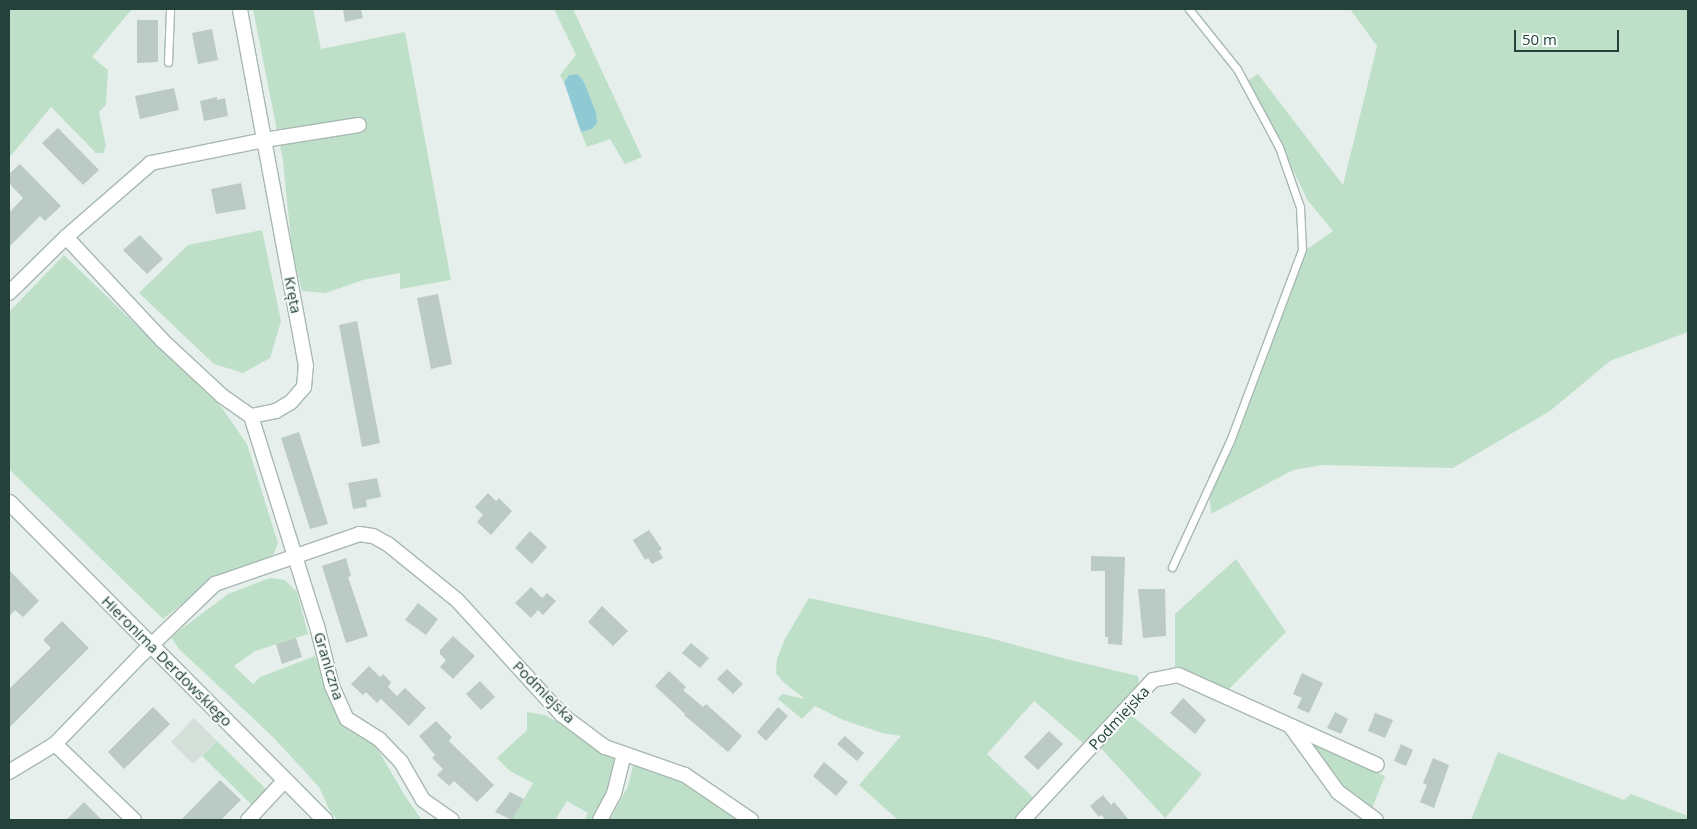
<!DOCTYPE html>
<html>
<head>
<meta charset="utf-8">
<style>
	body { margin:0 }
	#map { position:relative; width:1697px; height:829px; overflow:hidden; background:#e6efeb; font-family:"Open Sans",sans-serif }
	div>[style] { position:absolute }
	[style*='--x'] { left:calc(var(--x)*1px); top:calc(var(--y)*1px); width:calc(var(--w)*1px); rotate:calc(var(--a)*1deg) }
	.built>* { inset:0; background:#d4dfda }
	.green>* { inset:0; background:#bfe0c8 }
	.water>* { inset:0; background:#8ec9d4 }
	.building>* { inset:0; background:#bbcac4 }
	.roads { filter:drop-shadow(1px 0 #a8b8b2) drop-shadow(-1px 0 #a8b8b2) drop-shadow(0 1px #a8b8b2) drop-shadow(0 -1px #a8b8b2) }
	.service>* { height:7px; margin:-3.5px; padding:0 3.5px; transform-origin:3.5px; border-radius:3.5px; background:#fff }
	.minor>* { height:14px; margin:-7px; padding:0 7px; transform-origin:7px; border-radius:7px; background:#fff }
	.tertiary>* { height:15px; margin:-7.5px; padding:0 7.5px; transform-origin:7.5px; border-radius:7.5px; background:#fff }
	span { translate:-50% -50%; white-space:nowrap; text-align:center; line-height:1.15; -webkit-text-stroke:4px #f7fbf9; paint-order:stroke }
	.street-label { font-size:15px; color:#24423a }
	.frame { position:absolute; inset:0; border:10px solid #24423a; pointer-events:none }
	.scale { position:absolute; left:1514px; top:30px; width:105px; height:22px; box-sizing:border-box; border:2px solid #24423a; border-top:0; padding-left:6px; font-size:15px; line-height:18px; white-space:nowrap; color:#24423a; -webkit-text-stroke:4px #f7fbf9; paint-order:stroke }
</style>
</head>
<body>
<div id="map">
	<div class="built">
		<div style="clip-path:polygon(194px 718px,217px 741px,193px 764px,171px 742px)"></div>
	</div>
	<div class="green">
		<div style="clip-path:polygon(9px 9px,132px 9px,92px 57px,108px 70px,106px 105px,99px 112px,106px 146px,103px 153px,96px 153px,51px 107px,9px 158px)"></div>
		<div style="clip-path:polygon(253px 9px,313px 9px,321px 49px,405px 32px,451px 280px,400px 289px,400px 273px,363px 280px,325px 293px,302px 291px,292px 250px,283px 161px)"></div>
		<div style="clip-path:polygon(554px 9px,573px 9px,642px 157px,625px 164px,610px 139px,587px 147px,581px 132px,592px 129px,596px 112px,584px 82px,578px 74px,569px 75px,564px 82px,560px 75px,576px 55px)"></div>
		<div style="clip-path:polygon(1350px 9px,1688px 9px,1688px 332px,1610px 361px,1550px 411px,1453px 468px,1322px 465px,1293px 470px,1211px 514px,1208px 478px,1268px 350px,1306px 250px,1333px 231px,1308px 201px,1249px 80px,1258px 74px,1343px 185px,1377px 46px)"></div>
		<div style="clip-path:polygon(262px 230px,281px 321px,270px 358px,243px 373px,214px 364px,139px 293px,188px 245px)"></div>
		<div style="clip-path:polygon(64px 255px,222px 408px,247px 444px,278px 543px,273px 555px,213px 579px,163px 619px,9px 469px,9px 312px)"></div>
		<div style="clip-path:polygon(1236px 559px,1286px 632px,1227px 691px,1175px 667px,1175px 614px)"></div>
		<div style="clip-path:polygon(270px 578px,285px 580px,297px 592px,308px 634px,255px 651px,234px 666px,253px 684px,260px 677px,315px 656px,339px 717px,377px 748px,405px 796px,422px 820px,338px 820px,331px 813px,319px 787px,273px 737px,179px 649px,171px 637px,228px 594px)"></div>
		<div style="clip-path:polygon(809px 598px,990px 638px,1070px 660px,1138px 676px,1139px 686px,1085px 745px,1034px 701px,987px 754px,1035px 799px,1015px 820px,898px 820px,859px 785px,901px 736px,882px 733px,843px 720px,815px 706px,802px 719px,778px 699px,782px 694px,805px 699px,783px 682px,776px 673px,777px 659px,785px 639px)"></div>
		<div style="clip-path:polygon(527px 712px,545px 715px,614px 753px,619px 763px,613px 789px,595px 820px,585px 820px,588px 813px,567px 801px,555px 820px,512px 820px,533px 783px,510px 771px,497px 758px,527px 730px)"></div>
		<div style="clip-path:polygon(1131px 715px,1202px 774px,1165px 818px,1100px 747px)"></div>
		<div style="clip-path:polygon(217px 741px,267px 790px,252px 805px,202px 756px)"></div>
		<div style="clip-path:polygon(1309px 741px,1385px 776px,1372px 808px,1338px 785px)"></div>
		<div style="clip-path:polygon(1498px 752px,1624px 800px,1631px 794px,1688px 816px,1688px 820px,1471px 820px)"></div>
		<div style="clip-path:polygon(642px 763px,686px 783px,740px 820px,610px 820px,628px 786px,633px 766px)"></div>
	</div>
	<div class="water">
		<div style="clip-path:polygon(578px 74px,584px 82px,596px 112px,597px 123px,592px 129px,581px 132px,564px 82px,569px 75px)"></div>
	</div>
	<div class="building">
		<div style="clip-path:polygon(343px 9px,361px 9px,363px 18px,345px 22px)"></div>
		<div style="clip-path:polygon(137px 20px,158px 20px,158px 62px,137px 63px)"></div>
		<div style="clip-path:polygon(212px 29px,218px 60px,198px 64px,192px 33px)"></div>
		<div style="clip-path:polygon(174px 88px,179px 110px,140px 119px,135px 96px)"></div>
		<div style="clip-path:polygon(217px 97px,217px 100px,225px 98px,228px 116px,204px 121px,200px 101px)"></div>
		<div style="clip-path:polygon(58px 128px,99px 170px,83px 185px,42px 143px)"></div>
		<div style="clip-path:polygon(20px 164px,61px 206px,45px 221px,40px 216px,9px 247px,9px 213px,23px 198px,9px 183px,9px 174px)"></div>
		<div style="clip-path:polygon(241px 183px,246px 209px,216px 214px,211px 189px)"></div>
		<div style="clip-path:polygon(140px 235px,163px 259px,147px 274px,123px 250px)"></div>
		<div style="clip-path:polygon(438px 294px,452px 364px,431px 369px,417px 298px)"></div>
		<div style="clip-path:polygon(357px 321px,380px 443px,362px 447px,339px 325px)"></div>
		<div style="clip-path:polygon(299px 432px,328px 524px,310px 529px,281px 438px)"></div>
		<div style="clip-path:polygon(377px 478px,381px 497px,366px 500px,367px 507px,353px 509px,348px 483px)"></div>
		<div style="clip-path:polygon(488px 493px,496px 501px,499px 498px,512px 511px,491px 535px,477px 522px,483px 515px,475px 507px)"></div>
		<div style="clip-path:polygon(649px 530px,662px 549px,659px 551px,663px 558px,652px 564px,648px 558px,645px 560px,633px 540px)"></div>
		<div style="clip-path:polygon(530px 531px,547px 547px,532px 564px,515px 548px)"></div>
		<div style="clip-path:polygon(1091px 556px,1125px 557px,1122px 645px,1108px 644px,1108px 637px,1105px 637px,1105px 571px,1091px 571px)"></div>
		<div style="clip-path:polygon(346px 558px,351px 576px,348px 577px,368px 636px,346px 643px,322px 566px)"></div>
		<div style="clip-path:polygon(9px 570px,39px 601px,23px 617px,15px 610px,9px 616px)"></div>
		<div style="clip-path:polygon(531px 587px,542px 598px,547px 593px,556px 601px,543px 615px,538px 610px,531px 618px,515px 603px)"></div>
		<div style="clip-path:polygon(1138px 589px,1165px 589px,1166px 636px,1143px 638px)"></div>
		<div style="clip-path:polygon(418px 603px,438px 619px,426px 635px,405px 620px)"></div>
		<div style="clip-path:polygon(602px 606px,628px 631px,613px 646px,588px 622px)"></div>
		<div style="clip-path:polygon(62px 621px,89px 648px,9px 728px,9px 689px,51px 648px,43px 640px)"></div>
		<div style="clip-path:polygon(453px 636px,475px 656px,453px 679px,440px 667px,446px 660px,440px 654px,440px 650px)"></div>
		<div style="clip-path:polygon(296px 638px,302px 657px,282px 664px,276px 644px)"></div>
		<div style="clip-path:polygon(691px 643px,709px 658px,700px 668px,682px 653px)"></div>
		<div style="clip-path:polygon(369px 666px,380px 677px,383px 674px,391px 682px,388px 687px,397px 696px,405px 688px,426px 708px,409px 726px,381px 699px,377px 703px,366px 692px,363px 695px,351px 684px)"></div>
		<div style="clip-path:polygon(727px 669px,743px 684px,733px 694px,717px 679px)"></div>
		<div style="clip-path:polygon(669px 671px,686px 687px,683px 690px,703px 707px,706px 704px,742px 736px,728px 752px,684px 715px,685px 714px,655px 686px)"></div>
		<div style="clip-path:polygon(1302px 673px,1323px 683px,1309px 713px,1297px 708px,1302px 698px,1293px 694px)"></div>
		<div style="clip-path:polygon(480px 681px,495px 697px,481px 710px,466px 694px)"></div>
		<div style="clip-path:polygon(1183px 698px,1206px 720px,1195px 734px,1170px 713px)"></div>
		<div style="clip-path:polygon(153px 707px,170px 724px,124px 769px,108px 752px)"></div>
		<div style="clip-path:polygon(778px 707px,788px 716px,766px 741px,757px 732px)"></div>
		<div style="clip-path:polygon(1335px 712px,1348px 719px,1341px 734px,1327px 728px)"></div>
		<div style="clip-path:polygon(1375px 713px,1393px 720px,1385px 738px,1368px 731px)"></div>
		<div style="clip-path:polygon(436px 721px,452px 737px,449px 741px,494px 785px,477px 802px,454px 781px,449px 786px,437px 775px,443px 769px,432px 758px,435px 755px,419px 736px)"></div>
		<div style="clip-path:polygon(1049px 731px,1063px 744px,1038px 770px,1024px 757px)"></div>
		<div style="clip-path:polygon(845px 736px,864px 753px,857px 761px,837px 744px)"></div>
		<div style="clip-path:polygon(1401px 744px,1413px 750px,1406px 766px,1394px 761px)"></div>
		<div style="clip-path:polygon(1433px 758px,1449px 765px,1434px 808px,1420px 802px,1427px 785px,1423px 783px)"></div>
		<div style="clip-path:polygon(824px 762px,848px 782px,836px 796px,813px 776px)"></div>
		<div style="clip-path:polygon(220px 780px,241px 800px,221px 820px,181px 820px)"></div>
		<div style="clip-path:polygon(510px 792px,524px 799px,512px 820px,495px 812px)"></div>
		<div style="clip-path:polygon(1103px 795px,1111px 805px,1114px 802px,1129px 820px,1106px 820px,1101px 815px,1099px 817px,1090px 806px)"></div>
		<div style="clip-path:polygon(84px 802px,102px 820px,66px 820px)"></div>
	</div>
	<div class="roads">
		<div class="service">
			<div style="--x:168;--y:62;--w:53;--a:-87.8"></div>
			<div style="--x:1172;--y:567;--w:139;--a:-65.3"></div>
			<div style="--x:1230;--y:441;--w:205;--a:-69.4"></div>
			<div style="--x:1302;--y:249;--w:42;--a:-92.7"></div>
			<div style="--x:1300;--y:207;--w:64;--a:-109.3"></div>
			<div style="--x:1279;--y:147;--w:89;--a:-118.3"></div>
			<div style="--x:1237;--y:69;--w:77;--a:-128.7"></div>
		</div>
		<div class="minor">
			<div style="--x:66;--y:237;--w:142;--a:47"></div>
			<div style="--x:163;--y:341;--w:81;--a:43"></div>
			<div style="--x:222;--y:396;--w:35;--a:35"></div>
			<div style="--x:251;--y:416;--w:25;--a:-11"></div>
			<div style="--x:276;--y:411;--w:17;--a:-31"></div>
			<div style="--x:291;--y:402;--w:20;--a:-49"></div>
			<div style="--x:304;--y:387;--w:21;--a:-85"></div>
			<div style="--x:306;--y:366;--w:363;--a:-100.5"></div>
			<div style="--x:9;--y:293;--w:80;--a:-44.5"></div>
			<div style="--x:66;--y:237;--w:113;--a:-41"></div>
			<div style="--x:151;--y:163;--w:115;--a:-11.5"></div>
			<div style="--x:264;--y:140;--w:96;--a:-9"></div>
			<div style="--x:251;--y:416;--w:220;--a:72.6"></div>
			<div style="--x:317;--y:626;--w:62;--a:76"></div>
			<div style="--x:332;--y:686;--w:36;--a:66"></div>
			<div style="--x:347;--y:719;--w:38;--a:32"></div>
			<div style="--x:379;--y:739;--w:32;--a:46"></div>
			<div style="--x:401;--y:762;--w:44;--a:59.9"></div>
			<div style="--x:423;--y:800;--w:35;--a:35"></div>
			<div style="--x:1291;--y:727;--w:80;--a:54.1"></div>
			<div style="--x:1338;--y:792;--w:47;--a:36.4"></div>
			<div style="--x:55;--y:744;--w:110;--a:43.9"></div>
			<div style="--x:9;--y:772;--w:54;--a:-31.3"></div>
			<div style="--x:55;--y:744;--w:127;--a:-46"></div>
			<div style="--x:143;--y:653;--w:100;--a:-43.8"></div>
			<div style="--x:215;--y:584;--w:152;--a:-19.1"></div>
			<div style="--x:359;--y:534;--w:14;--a:8"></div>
			<div style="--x:373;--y:536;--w:18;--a:29"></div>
			<div style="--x:389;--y:545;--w:87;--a:39"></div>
			<div style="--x:457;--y:600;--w:156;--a:47.6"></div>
			<div style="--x:562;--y:715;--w:54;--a:36.7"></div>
			<div style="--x:605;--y:747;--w:85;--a:19.3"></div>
			<div style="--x:685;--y:775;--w:80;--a:34.3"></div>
			<div style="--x:248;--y:820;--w:54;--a:-47.2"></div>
			<div style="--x:600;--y:820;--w:30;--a:-62"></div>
			<div style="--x:614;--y:794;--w:41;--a:-76"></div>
			<div style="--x:1023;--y:820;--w:191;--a:-47.1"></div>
			<div style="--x:1153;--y:680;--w:25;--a:-11"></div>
			<div style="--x:1178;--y:675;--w:218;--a:24.3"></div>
		</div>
		<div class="tertiary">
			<div style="--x:9;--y:502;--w:448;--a:45.2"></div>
		</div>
	</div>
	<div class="street-label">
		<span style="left:293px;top:295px;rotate:79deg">Kręta</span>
		<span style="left:167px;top:661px;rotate:45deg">Hieronima Derdowskiego</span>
		<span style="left:329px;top:666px;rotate:73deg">Graniczna</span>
		<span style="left:544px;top:692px;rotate:45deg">Podmiejska</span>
		<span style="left:1119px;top:718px;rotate:-47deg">Podmiejska</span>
	</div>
	<div class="frame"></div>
	<div class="scale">50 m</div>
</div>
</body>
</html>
